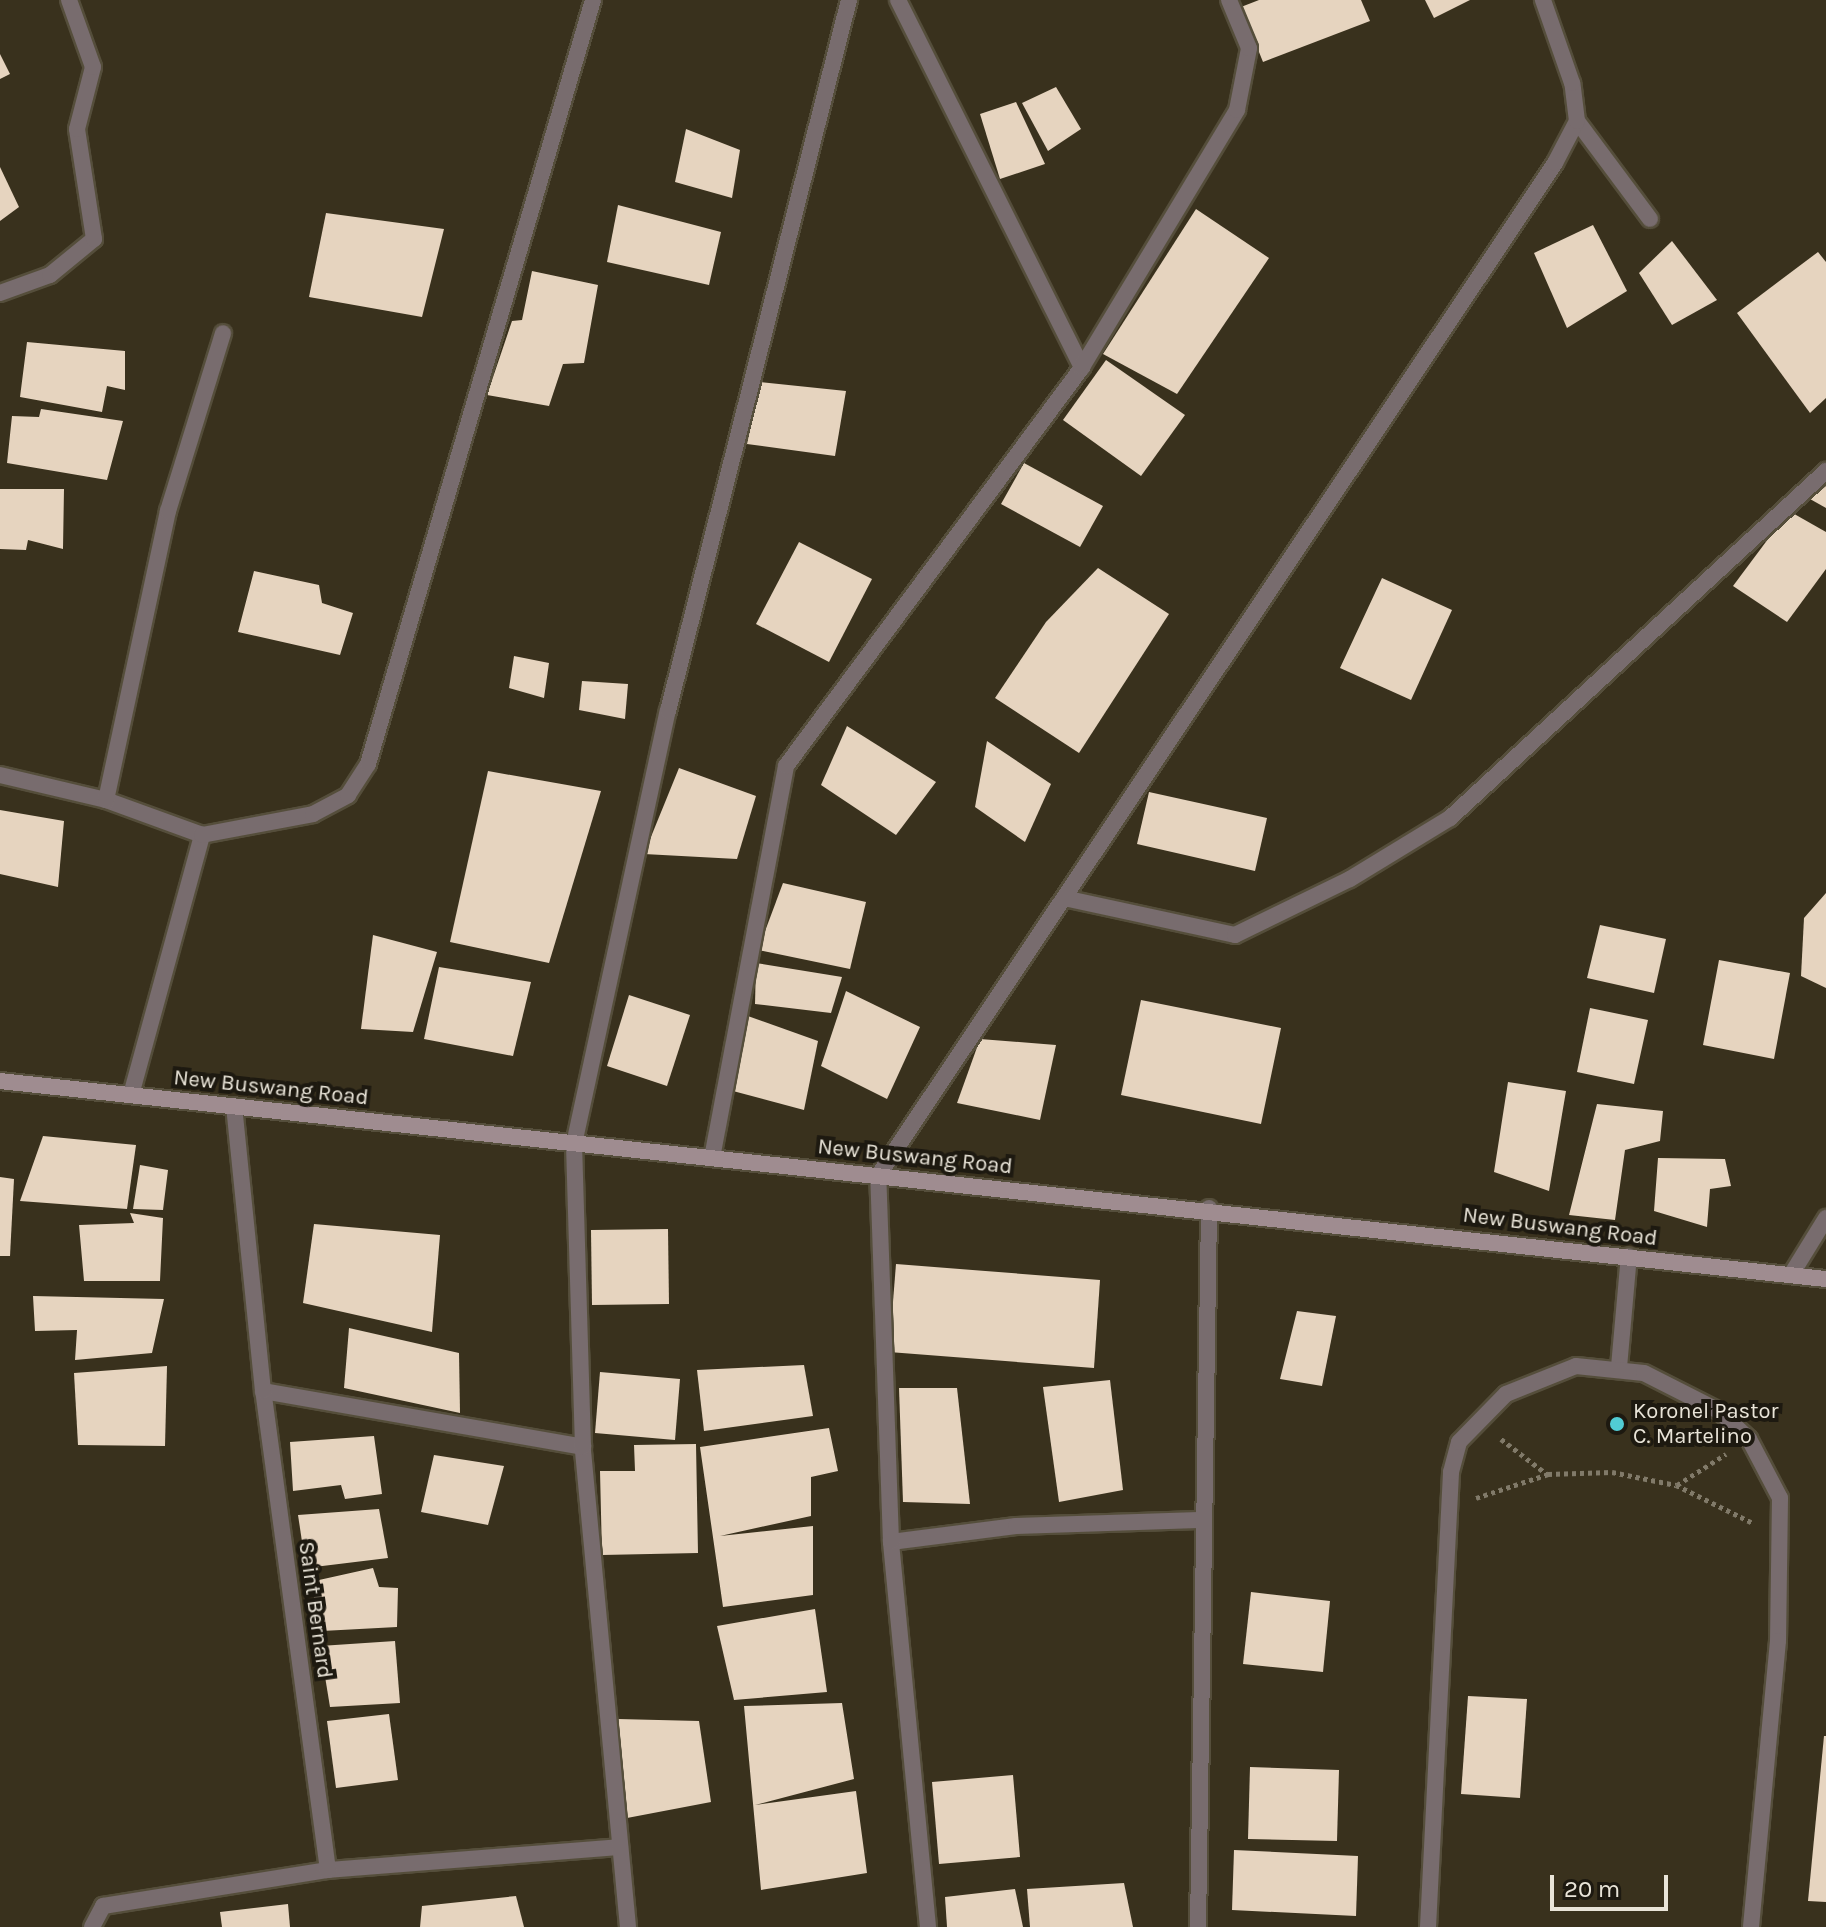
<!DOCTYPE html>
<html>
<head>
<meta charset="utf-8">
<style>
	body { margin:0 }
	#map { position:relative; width:1826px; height:1927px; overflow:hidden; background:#39311d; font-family:Karla,sans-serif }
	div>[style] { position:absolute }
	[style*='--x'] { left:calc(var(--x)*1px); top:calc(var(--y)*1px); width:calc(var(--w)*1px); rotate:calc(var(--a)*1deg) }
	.building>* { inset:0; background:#e6d4bf }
	.path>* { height:5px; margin-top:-2.5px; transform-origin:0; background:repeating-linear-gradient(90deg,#817a69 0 4px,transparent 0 8px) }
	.roads { filter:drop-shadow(2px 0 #554e3b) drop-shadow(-2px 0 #554e3b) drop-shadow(0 2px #554e3b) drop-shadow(0 -2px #554e3b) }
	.lane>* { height:16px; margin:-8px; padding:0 8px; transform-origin:8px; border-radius:8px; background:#786c6e }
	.street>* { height:16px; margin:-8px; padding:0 8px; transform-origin:8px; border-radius:8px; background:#786c6e }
	.secondary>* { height:16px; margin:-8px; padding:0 8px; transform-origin:8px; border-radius:8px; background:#9f8c90 }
	.dots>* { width:22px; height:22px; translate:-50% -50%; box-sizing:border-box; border:4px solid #1d1910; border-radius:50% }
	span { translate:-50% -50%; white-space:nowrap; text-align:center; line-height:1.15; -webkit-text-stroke:8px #1d1910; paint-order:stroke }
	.street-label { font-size:22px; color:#e9e4d8 }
	.poi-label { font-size:22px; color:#e9e4d8 }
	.left { translate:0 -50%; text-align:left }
	.scale { position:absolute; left:1550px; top:1875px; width:118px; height:36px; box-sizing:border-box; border:4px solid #e9e4d8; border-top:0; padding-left:10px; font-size:24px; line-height:28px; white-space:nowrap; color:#e9e4d8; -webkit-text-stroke:6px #1d1910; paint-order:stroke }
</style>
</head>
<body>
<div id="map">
	<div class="building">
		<div style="clip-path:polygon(1259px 0,1361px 0,1370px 21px,1263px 62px,1241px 7px)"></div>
		<div style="clip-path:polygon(1425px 0,1470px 0,1434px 18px)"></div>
		<div style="clip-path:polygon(0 54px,10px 74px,0 79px)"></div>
		<div style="clip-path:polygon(1056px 87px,1081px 129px,1048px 151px,1022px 103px)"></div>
		<div style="clip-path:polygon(1016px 102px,1045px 164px,1000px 179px,980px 114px)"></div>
		<div style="clip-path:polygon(686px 129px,740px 150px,732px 198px,675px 182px)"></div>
		<div style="clip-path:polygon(0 167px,19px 207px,0 221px)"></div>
		<div style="clip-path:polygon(618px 205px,721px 232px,709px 285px,607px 262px)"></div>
		<div style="clip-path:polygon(1196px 209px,1269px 258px,1177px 394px,1103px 354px)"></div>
		<div style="clip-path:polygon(326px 213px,444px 229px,422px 317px,309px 297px)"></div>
		<div style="clip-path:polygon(1593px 225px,1627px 291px,1567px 328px,1534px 253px)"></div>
		<div style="clip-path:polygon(1672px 241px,1717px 300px,1672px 325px,1639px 273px)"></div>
		<div style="clip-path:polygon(1818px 252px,1826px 262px,1826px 398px,1810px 413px,1737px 313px)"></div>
		<div style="clip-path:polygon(532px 271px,598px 285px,584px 363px,563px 364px,549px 406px,487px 395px,512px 321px,522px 320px)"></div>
		<div style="clip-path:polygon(27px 342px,125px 351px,125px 390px,107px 386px,102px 412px,20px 397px)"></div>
		<div style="clip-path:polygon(1106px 360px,1185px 415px,1141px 476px,1063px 420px)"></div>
		<div style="clip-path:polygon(760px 382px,846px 391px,835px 456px,747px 444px)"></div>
		<div style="clip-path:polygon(41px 409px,123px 421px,107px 480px,7px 463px,12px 416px,39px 417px)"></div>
		<div style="clip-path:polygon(1024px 463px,1103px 506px,1080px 547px,1001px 504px)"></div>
		<div style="clip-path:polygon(1826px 486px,1826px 508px,1810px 499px)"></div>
		<div style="clip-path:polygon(0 489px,64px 489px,63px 549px,28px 540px,26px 550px,0 549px)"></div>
		<div style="clip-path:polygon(1789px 511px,1826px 532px,1826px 569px,1787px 622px,1733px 586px)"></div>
		<div style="clip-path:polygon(799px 542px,872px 579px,829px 662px,756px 624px)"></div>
		<div style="clip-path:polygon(1098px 568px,1169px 614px,1079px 753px,995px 698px,1046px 622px)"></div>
		<div style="clip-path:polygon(254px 571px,319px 585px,322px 603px,353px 613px,340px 655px,238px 632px)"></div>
		<div style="clip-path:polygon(1382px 578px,1452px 610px,1411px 700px,1340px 668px)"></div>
		<div style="clip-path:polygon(514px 656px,549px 663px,544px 698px,509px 688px)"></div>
		<div style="clip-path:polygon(582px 681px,628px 684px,625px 719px,579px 710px)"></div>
		<div style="clip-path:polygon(847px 726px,936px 782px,896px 835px,821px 785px)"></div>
		<div style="clip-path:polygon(987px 741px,1051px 784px,1025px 842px,975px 807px)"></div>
		<div style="clip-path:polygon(679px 768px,756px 796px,737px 859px,644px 854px)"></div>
		<div style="clip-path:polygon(488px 771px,601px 791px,549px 963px,450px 942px)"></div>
		<div style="clip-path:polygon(1149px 792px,1267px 818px,1255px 871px,1137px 844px)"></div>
		<div style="clip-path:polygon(0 810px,64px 821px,58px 887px,0 874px)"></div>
		<div style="clip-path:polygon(783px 883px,866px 902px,850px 969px,758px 950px)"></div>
		<div style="clip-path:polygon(1826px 893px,1826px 988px,1801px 976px,1804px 918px)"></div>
		<div style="clip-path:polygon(1600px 925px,1666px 939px,1654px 993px,1587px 978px)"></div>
		<div style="clip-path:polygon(373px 935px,437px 952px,413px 1032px,361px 1029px)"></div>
		<div style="clip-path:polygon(1719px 960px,1790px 973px,1774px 1059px,1703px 1045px)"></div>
		<div style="clip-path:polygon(756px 963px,842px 977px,831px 1013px,755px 1004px)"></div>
		<div style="clip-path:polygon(439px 967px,531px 982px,513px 1056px,424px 1039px)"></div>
		<div style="clip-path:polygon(846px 991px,920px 1027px,887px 1099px,821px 1066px)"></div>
		<div style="clip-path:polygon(629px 995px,690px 1015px,667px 1086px,607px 1066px)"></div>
		<div style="clip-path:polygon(1141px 1000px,1281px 1028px,1261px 1124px,1121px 1095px)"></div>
		<div style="clip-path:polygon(1590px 1008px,1648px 1020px,1634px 1084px,1577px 1072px)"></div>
		<div style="clip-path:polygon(745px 1015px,818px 1041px,804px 1110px,733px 1091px)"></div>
		<div style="clip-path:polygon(980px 1039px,1056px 1045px,1040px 1120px,957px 1103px)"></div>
		<div style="clip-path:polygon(1508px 1082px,1566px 1091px,1549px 1191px,1494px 1172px)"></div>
		<div style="clip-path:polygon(1597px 1104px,1663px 1111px,1660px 1141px,1625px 1150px,1615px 1220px,1569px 1215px)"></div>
		<div style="clip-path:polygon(43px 1136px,136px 1145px,127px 1209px,20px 1201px)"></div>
		<div style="clip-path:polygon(1658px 1158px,1725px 1159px,1731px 1186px,1710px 1189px,1707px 1227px,1654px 1211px)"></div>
		<div style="clip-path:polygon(140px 1165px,168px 1170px,163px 1210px,133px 1209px)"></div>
		<div style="clip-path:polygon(0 1177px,14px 1179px,10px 1256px,0 1256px)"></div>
		<div style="clip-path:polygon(130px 1213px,163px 1218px,160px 1281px,84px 1281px,79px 1225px,134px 1223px)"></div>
		<div style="clip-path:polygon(314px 1224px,440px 1235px,432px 1332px,303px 1303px)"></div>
		<div style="clip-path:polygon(668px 1229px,669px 1304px,592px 1305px,591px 1230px)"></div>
		<div style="clip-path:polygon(896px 1264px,1100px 1280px,1094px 1368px,889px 1352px)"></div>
		<div style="clip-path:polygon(33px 1296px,164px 1299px,152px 1353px,75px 1360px,77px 1330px,35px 1331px)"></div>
		<div style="clip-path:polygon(1297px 1311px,1336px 1316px,1322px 1386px,1280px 1379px)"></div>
		<div style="clip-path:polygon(349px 1328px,459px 1353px,460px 1413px,344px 1388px)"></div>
		<div style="clip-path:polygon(804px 1365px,813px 1416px,704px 1431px,697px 1370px)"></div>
		<div style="clip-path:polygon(167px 1366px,165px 1446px,78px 1445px,74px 1373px)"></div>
		<div style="clip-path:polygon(600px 1372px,680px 1379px,675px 1440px,595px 1433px)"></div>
		<div style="clip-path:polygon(1110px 1380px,1123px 1490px,1059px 1502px,1043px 1387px)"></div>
		<div style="clip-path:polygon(899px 1388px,957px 1388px,970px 1504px,903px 1502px)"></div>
		<div style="clip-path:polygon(829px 1428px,838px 1471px,811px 1477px,811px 1516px,720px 1536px,813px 1526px,813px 1595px,723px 1607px,700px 1447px)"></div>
		<div style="clip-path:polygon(374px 1436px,382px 1494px,345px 1499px,341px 1485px,293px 1491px,290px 1442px)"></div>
		<div style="clip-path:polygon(696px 1444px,698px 1553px,602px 1555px,600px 1471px,635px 1471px,634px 1445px)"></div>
		<div style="clip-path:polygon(434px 1455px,504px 1466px,488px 1525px,421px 1512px)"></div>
		<div style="clip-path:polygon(379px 1509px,388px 1558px,306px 1568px,298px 1515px)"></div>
		<div style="clip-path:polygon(373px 1568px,379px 1587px,398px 1588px,397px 1627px,322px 1631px,310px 1582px)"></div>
		<div style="clip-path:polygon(1251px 1592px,1330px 1601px,1323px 1672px,1243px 1664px)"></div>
		<div style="clip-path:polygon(815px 1609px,827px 1692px,734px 1700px,717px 1626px)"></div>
		<div style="clip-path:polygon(395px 1641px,400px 1703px,330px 1707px,320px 1646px)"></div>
		<div style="clip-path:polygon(1468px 1696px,1527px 1699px,1520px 1798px,1461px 1794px)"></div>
		<div style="clip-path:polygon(842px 1703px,854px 1779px,755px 1805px,856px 1791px,867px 1873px,761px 1890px,744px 1706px)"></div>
		<div style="clip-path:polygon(389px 1714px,398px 1780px,336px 1788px,327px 1721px)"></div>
		<div style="clip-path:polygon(618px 1719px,699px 1721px,711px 1802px,627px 1818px)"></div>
		<div style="clip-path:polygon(1824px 1736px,1826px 1736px,1826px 1902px,1808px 1901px)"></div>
		<div style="clip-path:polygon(1250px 1767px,1339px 1770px,1337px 1841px,1248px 1839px)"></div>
		<div style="clip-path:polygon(1013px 1775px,1020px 1857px,939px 1864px,932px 1782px)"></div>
		<div style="clip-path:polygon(1234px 1850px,1358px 1856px,1356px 1916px,1232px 1910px)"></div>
		<div style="clip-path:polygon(1124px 1883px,1133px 1927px,1030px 1927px,1027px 1889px)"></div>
		<div style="clip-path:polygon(1015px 1889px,1023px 1927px,947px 1927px,945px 1897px)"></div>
		<div style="clip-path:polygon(516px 1896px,524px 1927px,420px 1927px,422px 1906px)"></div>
		<div style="clip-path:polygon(288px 1904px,290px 1927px,222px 1927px,220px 1912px)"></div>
	</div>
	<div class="path">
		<div style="--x:1501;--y:1439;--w:58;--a:37.3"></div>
		<div style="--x:1677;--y:1485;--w:58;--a:-32.3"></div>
		<div style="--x:1476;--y:1498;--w:76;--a:-18.4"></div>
		<div style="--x:1548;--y:1474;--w:64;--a:-1.8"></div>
		<div style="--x:1612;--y:1472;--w:65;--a:11.5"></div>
		<div style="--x:1676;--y:1485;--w:84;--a:26.3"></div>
	</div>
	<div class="roads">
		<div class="lane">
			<div style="--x:1577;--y:121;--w:122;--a:53.3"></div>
			<div style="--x:1619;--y:1367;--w:111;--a:-84.9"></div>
			<div style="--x:1428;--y:1927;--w:456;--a:-87.1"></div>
			<div style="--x:1451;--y:1472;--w:31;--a:-75"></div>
			<div style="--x:1459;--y:1442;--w:67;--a:-45.6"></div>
			<div style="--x:1506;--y:1394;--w:75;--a:-21.8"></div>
			<div style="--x:1576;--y:1366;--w:68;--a:5.9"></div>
			<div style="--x:1644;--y:1373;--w:84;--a:26.9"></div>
			<div style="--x:1719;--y:1411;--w:41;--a:43"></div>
			<div style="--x:1749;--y:1439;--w:67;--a:62.3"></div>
			<div style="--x:1780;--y:1498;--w:143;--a:90.8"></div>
			<div style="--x:1778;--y:1641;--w:287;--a:95.4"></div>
		</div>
		<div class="street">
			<div style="--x:898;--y:0;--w:411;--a:63.4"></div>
			<div style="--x:0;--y:293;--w:53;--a:-19.8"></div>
			<div style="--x:50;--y:275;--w:57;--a:-39.3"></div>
			<div style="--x:94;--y:239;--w:111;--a:-98.8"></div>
			<div style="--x:77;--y:129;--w:64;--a:-75.5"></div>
			<div style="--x:93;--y:67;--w:71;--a:-109.7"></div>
			<div style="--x:0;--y:775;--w:109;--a:13.3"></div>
			<div style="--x:106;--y:800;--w:102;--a:20"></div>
			<div style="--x:106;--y:800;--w:296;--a:-77.9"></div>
			<div style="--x:168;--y:511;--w:186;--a:-72.8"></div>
			<div style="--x:1064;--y:898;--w:175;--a:12.2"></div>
			<div style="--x:1235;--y:935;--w:128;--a:-26"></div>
			<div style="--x:1350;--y:879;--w:117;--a:-31.4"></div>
			<div style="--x:1450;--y:818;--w:512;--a:-42.7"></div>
			<div style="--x:131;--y:1095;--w:270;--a:-74.7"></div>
			<div style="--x:202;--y:835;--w:113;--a:-10.7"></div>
			<div style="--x:313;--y:814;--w:40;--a:-28"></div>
			<div style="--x:348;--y:795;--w:37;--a:-57"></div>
			<div style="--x:368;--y:764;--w:796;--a:-73.59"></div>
			<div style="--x:712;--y:1158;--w:399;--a:-79.3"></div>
			<div style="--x:786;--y:766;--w:497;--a:-53.4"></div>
			<div style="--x:1082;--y:367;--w:300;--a:-58.9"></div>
			<div style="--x:1237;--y:110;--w:63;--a:-79"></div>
			<div style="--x:1249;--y:48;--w:52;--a:-112.6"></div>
			<div style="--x:1791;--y:1275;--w:67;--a:-58.4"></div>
			<div style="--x:263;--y:1391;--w:325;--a:9.9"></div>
			<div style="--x:891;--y:1542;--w:126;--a:-7.3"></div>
			<div style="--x:1016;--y:1526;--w:183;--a:-1.9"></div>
			<div style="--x:328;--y:1870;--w:293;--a:-4.5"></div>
			<div style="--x:92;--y:1927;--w:24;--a:-62"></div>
			<div style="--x:103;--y:1906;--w:228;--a:-9.1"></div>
			<div style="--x:328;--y:1870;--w:483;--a:-97.7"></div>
			<div style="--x:263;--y:1391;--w:286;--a:-95.8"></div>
			<div style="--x:628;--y:1927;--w:482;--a:-95.4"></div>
			<div style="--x:583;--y:1447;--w:303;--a:-91.7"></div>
			<div style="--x:574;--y:1144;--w:443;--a:-77.8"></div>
			<div style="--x:668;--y:711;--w:734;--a:-75.72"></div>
			<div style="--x:928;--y:1927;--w:387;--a:-95.5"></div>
			<div style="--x:891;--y:1542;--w:366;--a:-92"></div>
			<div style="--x:878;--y:1176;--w:1218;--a:-56.24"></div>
			<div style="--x:1555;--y:163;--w:47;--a:-62.4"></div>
			<div style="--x:1577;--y:121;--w:38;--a:-97"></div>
			<div style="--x:1572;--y:83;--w:88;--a:-109.3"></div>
			<div style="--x:1198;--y:1927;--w:719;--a:-89.12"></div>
		</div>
		<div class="secondary">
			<div style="--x:0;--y:1081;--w:1837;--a:6.19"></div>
		</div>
	</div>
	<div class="dots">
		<div style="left:1617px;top:1424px;background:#51ccd4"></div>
	</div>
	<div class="street-label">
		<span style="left:271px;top:1088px;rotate:6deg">New Buswang Road</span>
		<span style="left:915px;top:1157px;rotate:6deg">New Buswang Road</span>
		<span style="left:1560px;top:1227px;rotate:7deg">New Buswang Road</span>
		<span style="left:315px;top:1610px;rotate:82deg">Saint Bernard</span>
	</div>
	<div class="poi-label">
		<span class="left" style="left:1633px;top:1424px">Koronel Pastor<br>C. Martelino</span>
	</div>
	<div class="scale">20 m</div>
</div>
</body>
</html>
